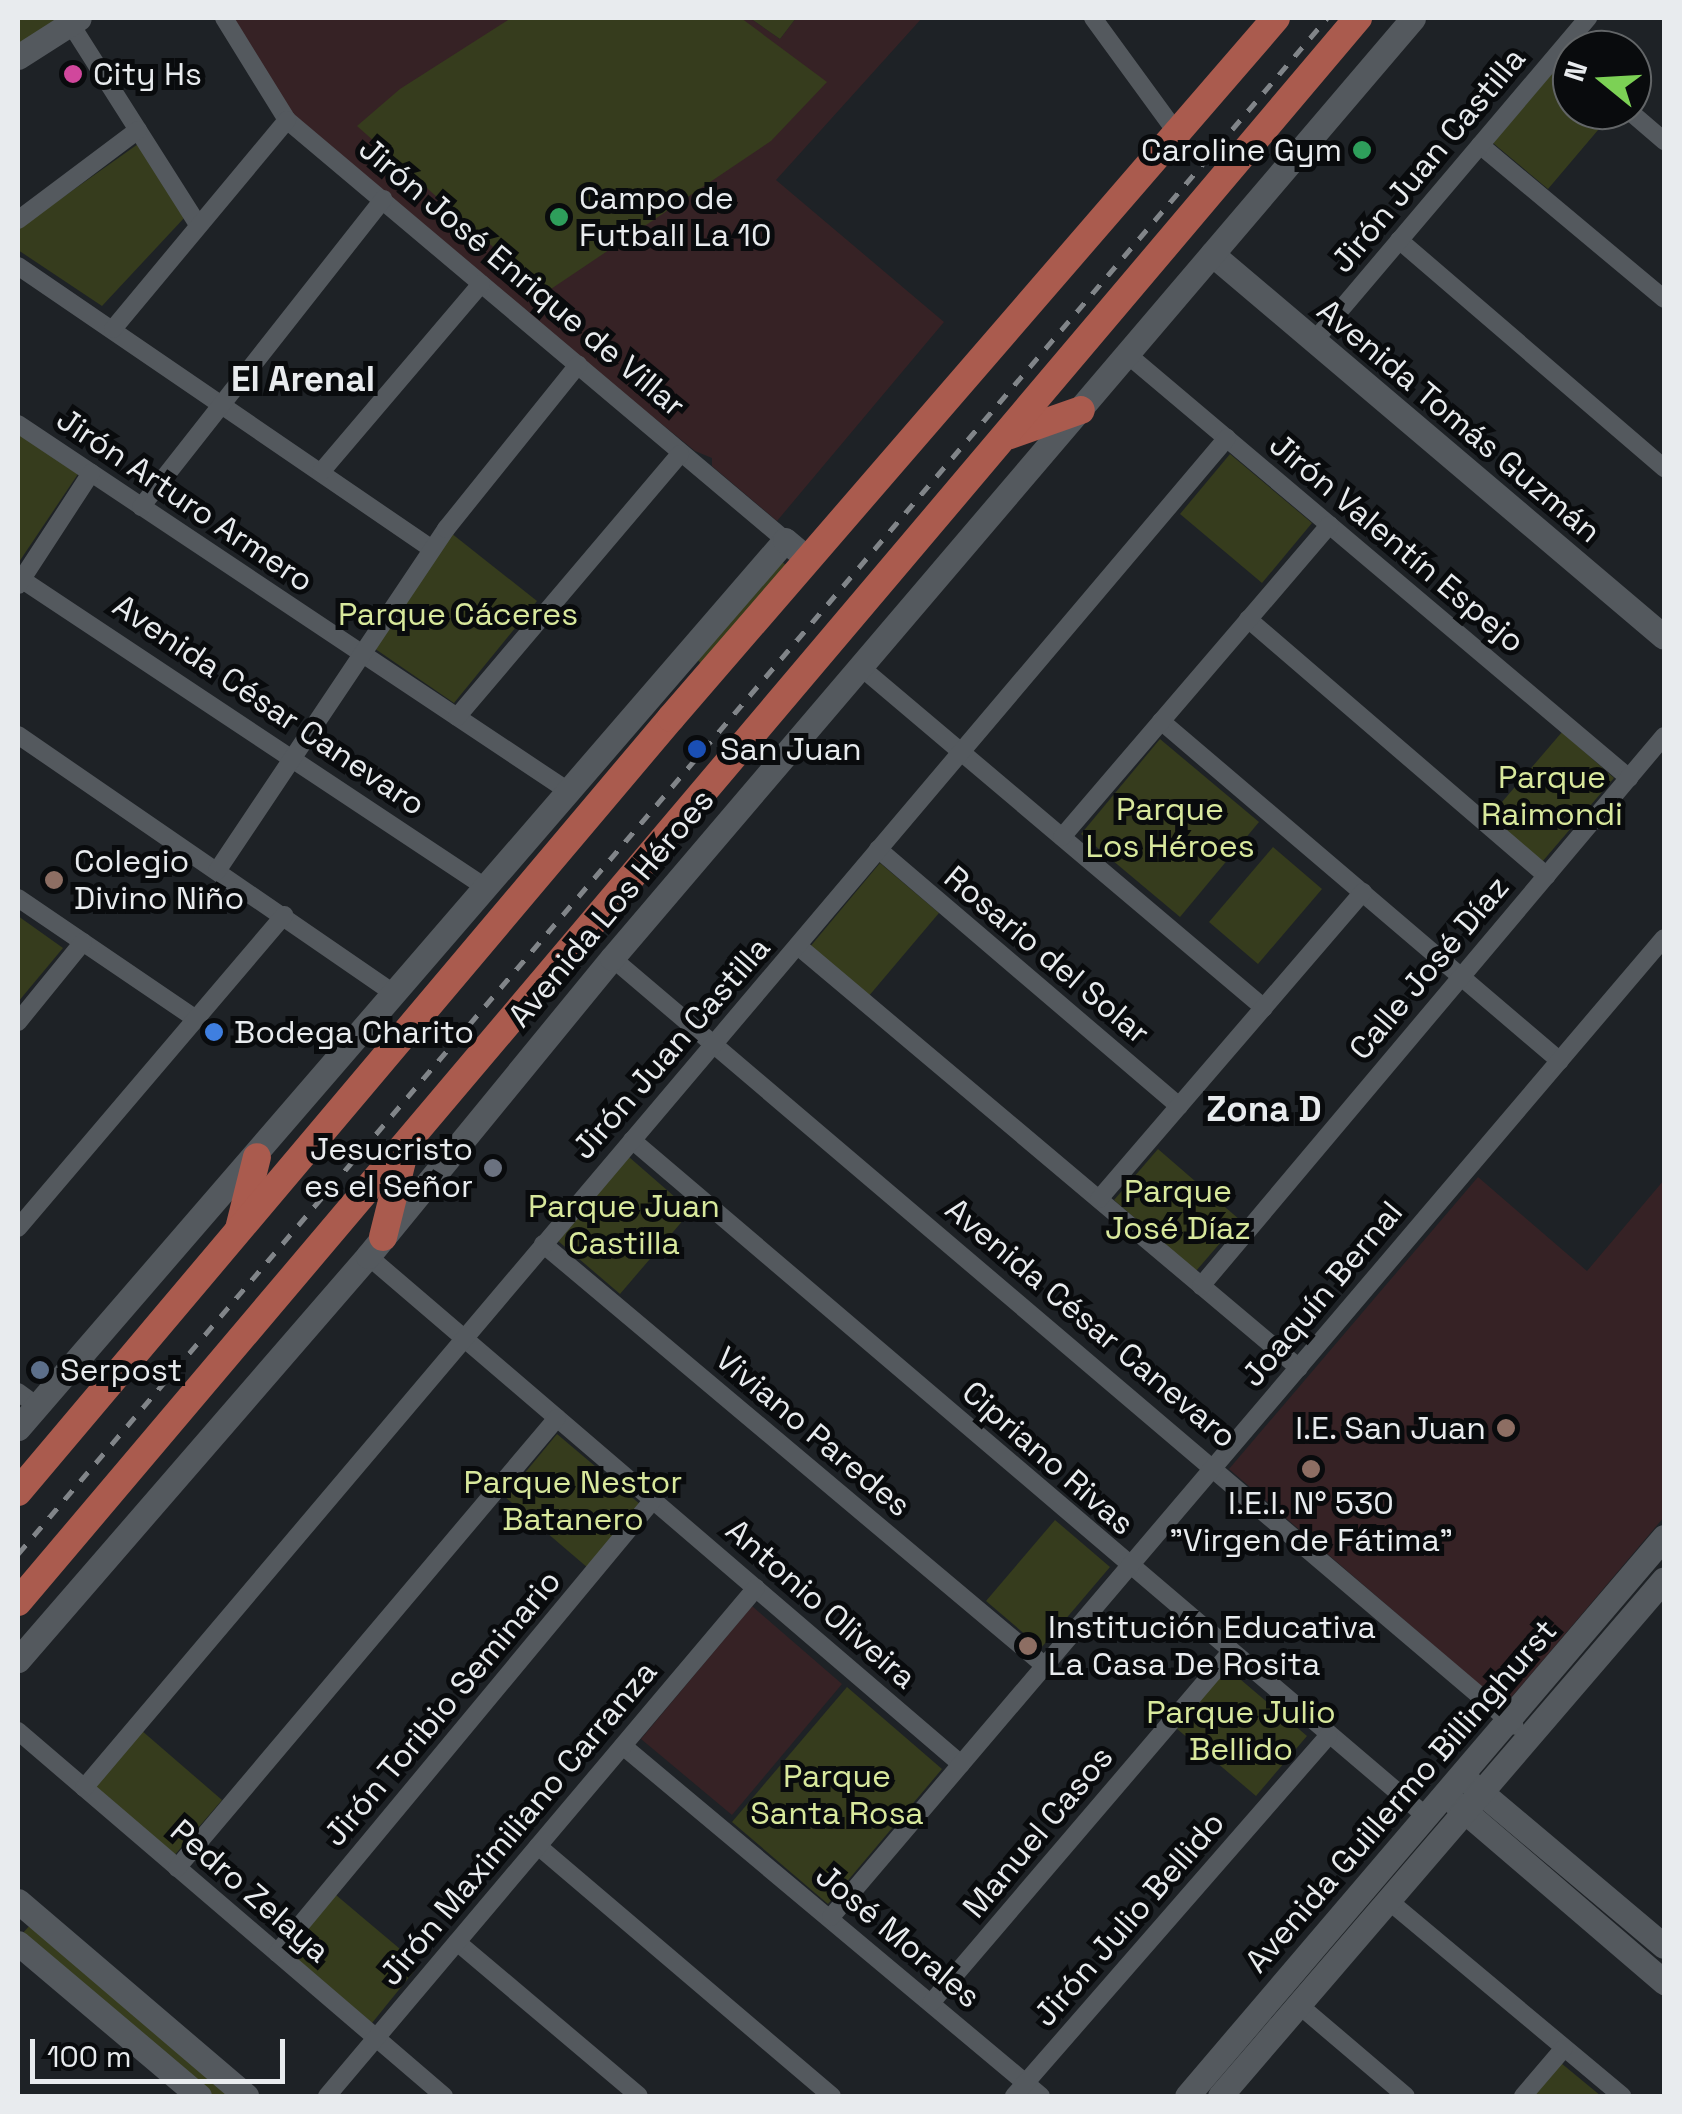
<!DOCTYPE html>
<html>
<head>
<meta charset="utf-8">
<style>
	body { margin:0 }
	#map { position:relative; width:1682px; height:2114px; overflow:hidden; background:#1e2226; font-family:"Space Grotesk",sans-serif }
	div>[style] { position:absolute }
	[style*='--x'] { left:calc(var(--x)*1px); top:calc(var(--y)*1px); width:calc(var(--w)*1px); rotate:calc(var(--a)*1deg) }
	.education>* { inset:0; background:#362225 }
	.green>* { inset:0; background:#363c1d }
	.street>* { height:18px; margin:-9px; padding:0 9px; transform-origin:9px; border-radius:9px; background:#54595e }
	.secondary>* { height:25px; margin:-12.5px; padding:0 12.5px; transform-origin:12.5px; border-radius:12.5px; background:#54595e }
	.primary>* { height:28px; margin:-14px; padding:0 14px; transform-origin:14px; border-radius:14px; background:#aa5b4e }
	.rail>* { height:5px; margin-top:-2.5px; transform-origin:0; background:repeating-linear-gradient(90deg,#818589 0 12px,transparent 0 24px) }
	.dots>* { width:28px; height:28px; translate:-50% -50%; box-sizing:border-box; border:5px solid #090b0d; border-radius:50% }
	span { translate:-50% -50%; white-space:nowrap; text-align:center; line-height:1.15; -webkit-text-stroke:10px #090b0d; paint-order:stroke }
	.poi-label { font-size:32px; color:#e8ebee }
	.left { translate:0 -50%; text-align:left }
	.right { translate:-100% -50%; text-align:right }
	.street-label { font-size:32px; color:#e8ebee }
	.park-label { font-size:32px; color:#d8e89c }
	.neighbourhood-label { font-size:35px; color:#e8ebee; font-weight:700 }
	.frame { position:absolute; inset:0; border:20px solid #e8ebee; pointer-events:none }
	.north { position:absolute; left:1552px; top:30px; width:100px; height:100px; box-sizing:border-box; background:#090b0d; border:2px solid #626567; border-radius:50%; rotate:288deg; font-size:28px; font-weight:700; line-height:40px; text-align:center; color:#e8ebee }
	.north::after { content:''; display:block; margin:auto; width:35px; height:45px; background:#7cd155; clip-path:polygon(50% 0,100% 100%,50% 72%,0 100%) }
	.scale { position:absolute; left:30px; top:2039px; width:255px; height:45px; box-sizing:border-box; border:5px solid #e8ebee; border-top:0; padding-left:12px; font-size:30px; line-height:35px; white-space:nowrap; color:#e8ebee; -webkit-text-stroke:8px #090b0d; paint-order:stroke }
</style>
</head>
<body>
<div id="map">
	<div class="education">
		<div style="clip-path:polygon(233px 18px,750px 18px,780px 39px,796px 18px,922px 18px,776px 180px,944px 322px,777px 521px,712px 466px,712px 458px,695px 451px,366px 185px,293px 115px)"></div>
		<div style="clip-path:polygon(1478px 1177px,1587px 1271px,1664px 1180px,1664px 1517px,1504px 1706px,1229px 1469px)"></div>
		<div style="clip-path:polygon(752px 1606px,842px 1684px,732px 1815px,641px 1739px)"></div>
	</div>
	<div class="green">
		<div style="clip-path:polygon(18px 18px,61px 18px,18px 45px)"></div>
		<div style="clip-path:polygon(511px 18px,741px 18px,827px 82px,771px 141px,545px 293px,357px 126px,400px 89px)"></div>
		<div style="clip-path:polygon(750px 18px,796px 18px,780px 39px)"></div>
		<div style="clip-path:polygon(1560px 64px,1572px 74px,1572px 110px,1615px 110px,1548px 189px,1493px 143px)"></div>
		<div style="clip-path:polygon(138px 144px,185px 217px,102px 306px,18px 250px,18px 229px)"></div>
		<div style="clip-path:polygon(18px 434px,78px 474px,19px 562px,18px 561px)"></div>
		<div style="clip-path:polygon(1230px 454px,1312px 523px,1262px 583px,1180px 514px)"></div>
		<div style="clip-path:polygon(451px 533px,537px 601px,454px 703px,371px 646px)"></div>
		<div style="clip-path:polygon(779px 559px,789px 568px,704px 666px,694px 657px)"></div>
		<div style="clip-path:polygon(1562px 732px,1614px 778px,1542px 862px,1490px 816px)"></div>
		<div style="clip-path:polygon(1160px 739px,1259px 822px,1180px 917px,1081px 834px)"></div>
		<div style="clip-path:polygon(1273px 847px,1322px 889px,1258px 964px,1209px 922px)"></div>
		<div style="clip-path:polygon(880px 863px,939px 913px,868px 997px,809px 948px)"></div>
		<div style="clip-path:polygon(18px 916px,63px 948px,18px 1002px)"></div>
		<div style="clip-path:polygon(1158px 1149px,1240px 1220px,1196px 1271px,1114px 1200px)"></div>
		<div style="clip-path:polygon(629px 1157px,691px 1211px,620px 1294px,557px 1240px)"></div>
		<div style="clip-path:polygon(557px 1434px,641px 1505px,588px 1568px,505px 1497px)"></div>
		<div style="clip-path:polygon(1055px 1520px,1110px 1567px,1041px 1648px,986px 1601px)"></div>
		<div style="clip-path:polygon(1227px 1668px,1307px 1736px,1256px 1796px,1176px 1728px)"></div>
		<div style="clip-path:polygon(847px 1687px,942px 1769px,828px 1904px,732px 1822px)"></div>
		<div style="clip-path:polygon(141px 1730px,222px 1800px,173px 1857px,92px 1787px)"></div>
		<div style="clip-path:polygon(336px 1895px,419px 1965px,372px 2023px,288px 1952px)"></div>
		<div style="clip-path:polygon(31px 1924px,231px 2096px,212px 2096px,23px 1933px)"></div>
		<div style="clip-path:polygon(1561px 2063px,1601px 2096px,1534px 2096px)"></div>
	</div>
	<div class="street">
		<div style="--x:224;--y:18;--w:120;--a:58.3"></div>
		<div style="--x:287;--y:120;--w:651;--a:40.14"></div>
		<div style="--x:1093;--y:18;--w:142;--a:53.9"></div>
		<div style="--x:70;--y:23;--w:239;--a:57.6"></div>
		<div style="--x:1628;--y:110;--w:48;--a:40.7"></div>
		<div style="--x:1480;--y:145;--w:240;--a:39.9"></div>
		<div style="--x:18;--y:220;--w:150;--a:-36.9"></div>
		<div style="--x:1399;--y:240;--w:350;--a:40.7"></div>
		<div style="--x:18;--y:266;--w:501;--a:34.36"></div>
		<div style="--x:113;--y:329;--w:272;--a:-50.2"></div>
		<div style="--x:1314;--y:341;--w:424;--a:-49.7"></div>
		<div style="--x:1128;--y:355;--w:656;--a:40.17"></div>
		<div style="--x:18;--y:424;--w:661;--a:33.71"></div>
		<div style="--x:321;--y:472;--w:247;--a:-49.6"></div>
		<div style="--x:141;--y:507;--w:392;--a:-51.8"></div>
		<div style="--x:18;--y:577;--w:561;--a:33.58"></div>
		<div style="--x:18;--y:585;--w:134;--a:-56.9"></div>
		<div style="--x:1248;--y:619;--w:394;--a:40.7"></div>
		<div style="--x:863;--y:669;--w:525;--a:40.21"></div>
		<div style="--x:457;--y:717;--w:345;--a:-49.7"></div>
		<div style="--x:1161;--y:721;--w:524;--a:40.44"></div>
		<div style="--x:18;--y:735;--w:455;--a:34.5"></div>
		<div style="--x:1062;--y:837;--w:411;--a:-49.4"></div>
		<div style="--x:878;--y:849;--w:396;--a:40.5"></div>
		<div style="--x:217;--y:871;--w:412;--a:-56.2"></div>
		<div style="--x:446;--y:529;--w:211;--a:-51.2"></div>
		<div style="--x:18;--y:898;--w:215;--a:34.2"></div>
		<div style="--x:798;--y:946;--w:655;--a:40.11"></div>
		<div style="--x:612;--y:958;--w:1185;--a:40.38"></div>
		<div style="--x:18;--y:1022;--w:103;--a:-50.9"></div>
		<div style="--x:632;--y:1140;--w:1046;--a:40.42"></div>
		<div style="--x:1099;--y:1199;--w:405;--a:-49.3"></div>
		<div style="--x:18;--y:1228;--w:411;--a:-49.6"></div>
		<div style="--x:543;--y:1244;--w:656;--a:40.05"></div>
		<div style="--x:368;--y:1256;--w:781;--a:40.59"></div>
		<div style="--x:1201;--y:1286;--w:719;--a:-49.91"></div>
		<div style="--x:18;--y:1392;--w:22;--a:36"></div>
		<div style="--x:18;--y:1731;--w:561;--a:40.59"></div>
		<div style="--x:623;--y:1746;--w:545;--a:39.94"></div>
		<div style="--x:84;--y:1788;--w:1769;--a:-49.75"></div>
		<div style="--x:538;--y:1846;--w:386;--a:40.4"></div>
		<div style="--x:177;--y:1868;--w:589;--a:-49.82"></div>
		<div style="--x:1389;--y:1901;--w:304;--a:39.9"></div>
		<div style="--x:831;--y:1917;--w:1285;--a:-49.61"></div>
		<div style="--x:457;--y:1942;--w:238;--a:40.2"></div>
		<div style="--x:277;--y:1953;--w:589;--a:-50.31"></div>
		<div style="--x:931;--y:2003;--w:460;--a:-49.5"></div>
		<div style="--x:1299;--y:2005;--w:140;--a:40.4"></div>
		<div style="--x:327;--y:2096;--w:665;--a:-49.82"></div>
		<div style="--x:1014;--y:2096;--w:478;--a:-48.9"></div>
		<div style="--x:1523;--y:2096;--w:63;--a:-49.5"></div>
	</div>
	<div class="secondary">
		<div style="--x:18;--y:57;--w:72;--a:-32.6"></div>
		<div style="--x:1212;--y:254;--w:592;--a:40.28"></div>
		<div style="--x:18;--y:1428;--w:1173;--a:-49.18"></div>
		<div style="--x:785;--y:540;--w:30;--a:40"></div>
		<div style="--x:18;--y:1660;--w:535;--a:-49.1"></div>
		<div style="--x:368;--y:1256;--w:385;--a:-50.7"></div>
		<div style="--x:612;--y:958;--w:1235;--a:-49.56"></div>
		<div style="--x:1469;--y:1782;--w:255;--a:40.1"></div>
		<div style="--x:1454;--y:1802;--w:277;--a:40.6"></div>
		<div style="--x:18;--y:1901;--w:300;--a:40.5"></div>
		<div style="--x:18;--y:1943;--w:237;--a:40.2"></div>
		<div style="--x:1187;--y:2096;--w:735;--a:-49.53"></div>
		<div style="--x:1220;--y:2096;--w:681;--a:-49.34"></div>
	</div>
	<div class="primary">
		<div style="--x:1010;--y:435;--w:75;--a:-19.4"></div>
		<div style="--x:239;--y:1229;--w:74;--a:-76"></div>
		<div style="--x:383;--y:1237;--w:78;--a:-76"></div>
		<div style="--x:18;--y:1492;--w:1013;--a:-49.85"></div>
		<div style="--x:671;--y:718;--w:925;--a:-49.16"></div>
		<div style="--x:18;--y:1602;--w:2075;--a:-49.77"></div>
	</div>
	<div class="rail">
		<div style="--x:18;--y:1554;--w:2018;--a:-49.56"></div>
	</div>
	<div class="dots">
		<div style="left:73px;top:74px;background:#d1479c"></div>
		<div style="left:1362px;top:150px;background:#2e9e5b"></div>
		<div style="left:559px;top:217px;background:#2e9e5b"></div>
		<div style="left:697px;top:749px;background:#1a4fb4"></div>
		<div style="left:54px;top:880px;background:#8d6e63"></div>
		<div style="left:214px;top:1032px;background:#3f7fe0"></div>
		<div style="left:493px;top:1168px;background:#6b7280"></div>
		<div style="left:40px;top:1370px;background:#5c6f8a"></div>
		<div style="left:1506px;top:1428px;background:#8d6e63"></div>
		<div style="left:1311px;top:1469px;background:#8d6e63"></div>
		<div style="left:1028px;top:1646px;background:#8d6e63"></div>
	</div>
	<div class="poi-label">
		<span class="left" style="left:93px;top:74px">City Hs</span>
		<span class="right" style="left:1342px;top:150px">Caroline Gym</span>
		<span class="left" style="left:579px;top:217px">Campo de<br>Futball La 10</span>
		<span class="left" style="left:720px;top:749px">San Juan</span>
		<span class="left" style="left:74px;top:880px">Colegio<br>Divino Niño</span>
		<span class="left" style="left:234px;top:1032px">Bodega Charito</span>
		<span class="right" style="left:473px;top:1168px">Jesucristo<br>es el Señor</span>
		<span class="left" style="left:60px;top:1370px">Serpost</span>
		<span class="right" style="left:1486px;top:1428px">I.E. San Juan</span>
		<span style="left:1311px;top:1522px">I.E.I. N° 530<br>"Virgen de Fátima"</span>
		<span class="left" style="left:1048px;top:1646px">Institución Educativa<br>La Casa De Rosita</span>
	</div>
	<div class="street-label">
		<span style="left:1428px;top:160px;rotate:-50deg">Jirón Juan Castilla</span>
		<span style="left:522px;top:277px;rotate:40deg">Jirón José Enrique de Villar</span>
		<span style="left:1459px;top:421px;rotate:40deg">Avenida Tomás Guzmán</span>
		<span style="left:185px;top:500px;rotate:34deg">Jirón Arturo Armero</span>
		<span style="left:1397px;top:543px;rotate:40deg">Jirón Valentín Espejo</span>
		<span style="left:269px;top:705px;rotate:34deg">Avenida César Canevaro</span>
		<span style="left:611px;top:908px;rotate:-50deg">Avenida Los Héroes</span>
		<span style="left:1047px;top:955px;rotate:40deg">Rosario del Solar</span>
		<span style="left:1429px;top:968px;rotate:-50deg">Calle José Díaz</span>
		<span style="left:671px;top:1048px;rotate:-49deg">Jirón Juan Castilla</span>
		<span style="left:1322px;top:1294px;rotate:-50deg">Joaquín Bernal</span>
		<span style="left:1091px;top:1323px;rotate:40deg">Avenida César Canevaro</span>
		<span style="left:813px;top:1432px;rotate:40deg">Viviano Paredes</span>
		<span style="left:1048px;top:1458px;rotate:41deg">Cipriano Rivas</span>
		<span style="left:821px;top:1604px;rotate:41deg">Antonio Oliveira</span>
		<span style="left:442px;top:1708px;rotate:-50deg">Jirón Toribio Seminario</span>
		<span style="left:1401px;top:1796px;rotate:-49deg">Avenida Guillermo Billinghurst</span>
		<span style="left:518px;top:1823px;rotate:-50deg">Jirón Maximiliano Carranza</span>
		<span style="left:1038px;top:1832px;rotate:-50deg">Manuel Casos</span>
		<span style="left:250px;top:1891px;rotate:41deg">Pedro Zelaya</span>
		<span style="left:1129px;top:1919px;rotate:-49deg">Jirón Julio Bellido</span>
		<span style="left:898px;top:1936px;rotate:40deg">José Morales</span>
	</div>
	<div class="park-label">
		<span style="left:458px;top:614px">Parque Cáceres</span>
		<span style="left:1552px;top:796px">Parque<br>Raimondi</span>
		<span style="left:1170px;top:828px">Parque<br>Los Héroes</span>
		<span style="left:1178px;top:1210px">Parque<br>José Díaz</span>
		<span style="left:624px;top:1225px">Parque Juan<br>Castilla</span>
		<span style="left:573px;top:1501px">Parque Nestor<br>Batanero</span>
		<span style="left:1241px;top:1731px">Parque Julio<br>Bellido</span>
		<span style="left:837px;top:1795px">Parque<br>Santa Rosa</span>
	</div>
	<div class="neighbourhood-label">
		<span style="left:303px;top:379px">El Arenal</span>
		<span style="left:1264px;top:1109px">Zona D</span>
	</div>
	<div class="frame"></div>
	<div class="north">N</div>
	<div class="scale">100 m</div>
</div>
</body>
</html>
